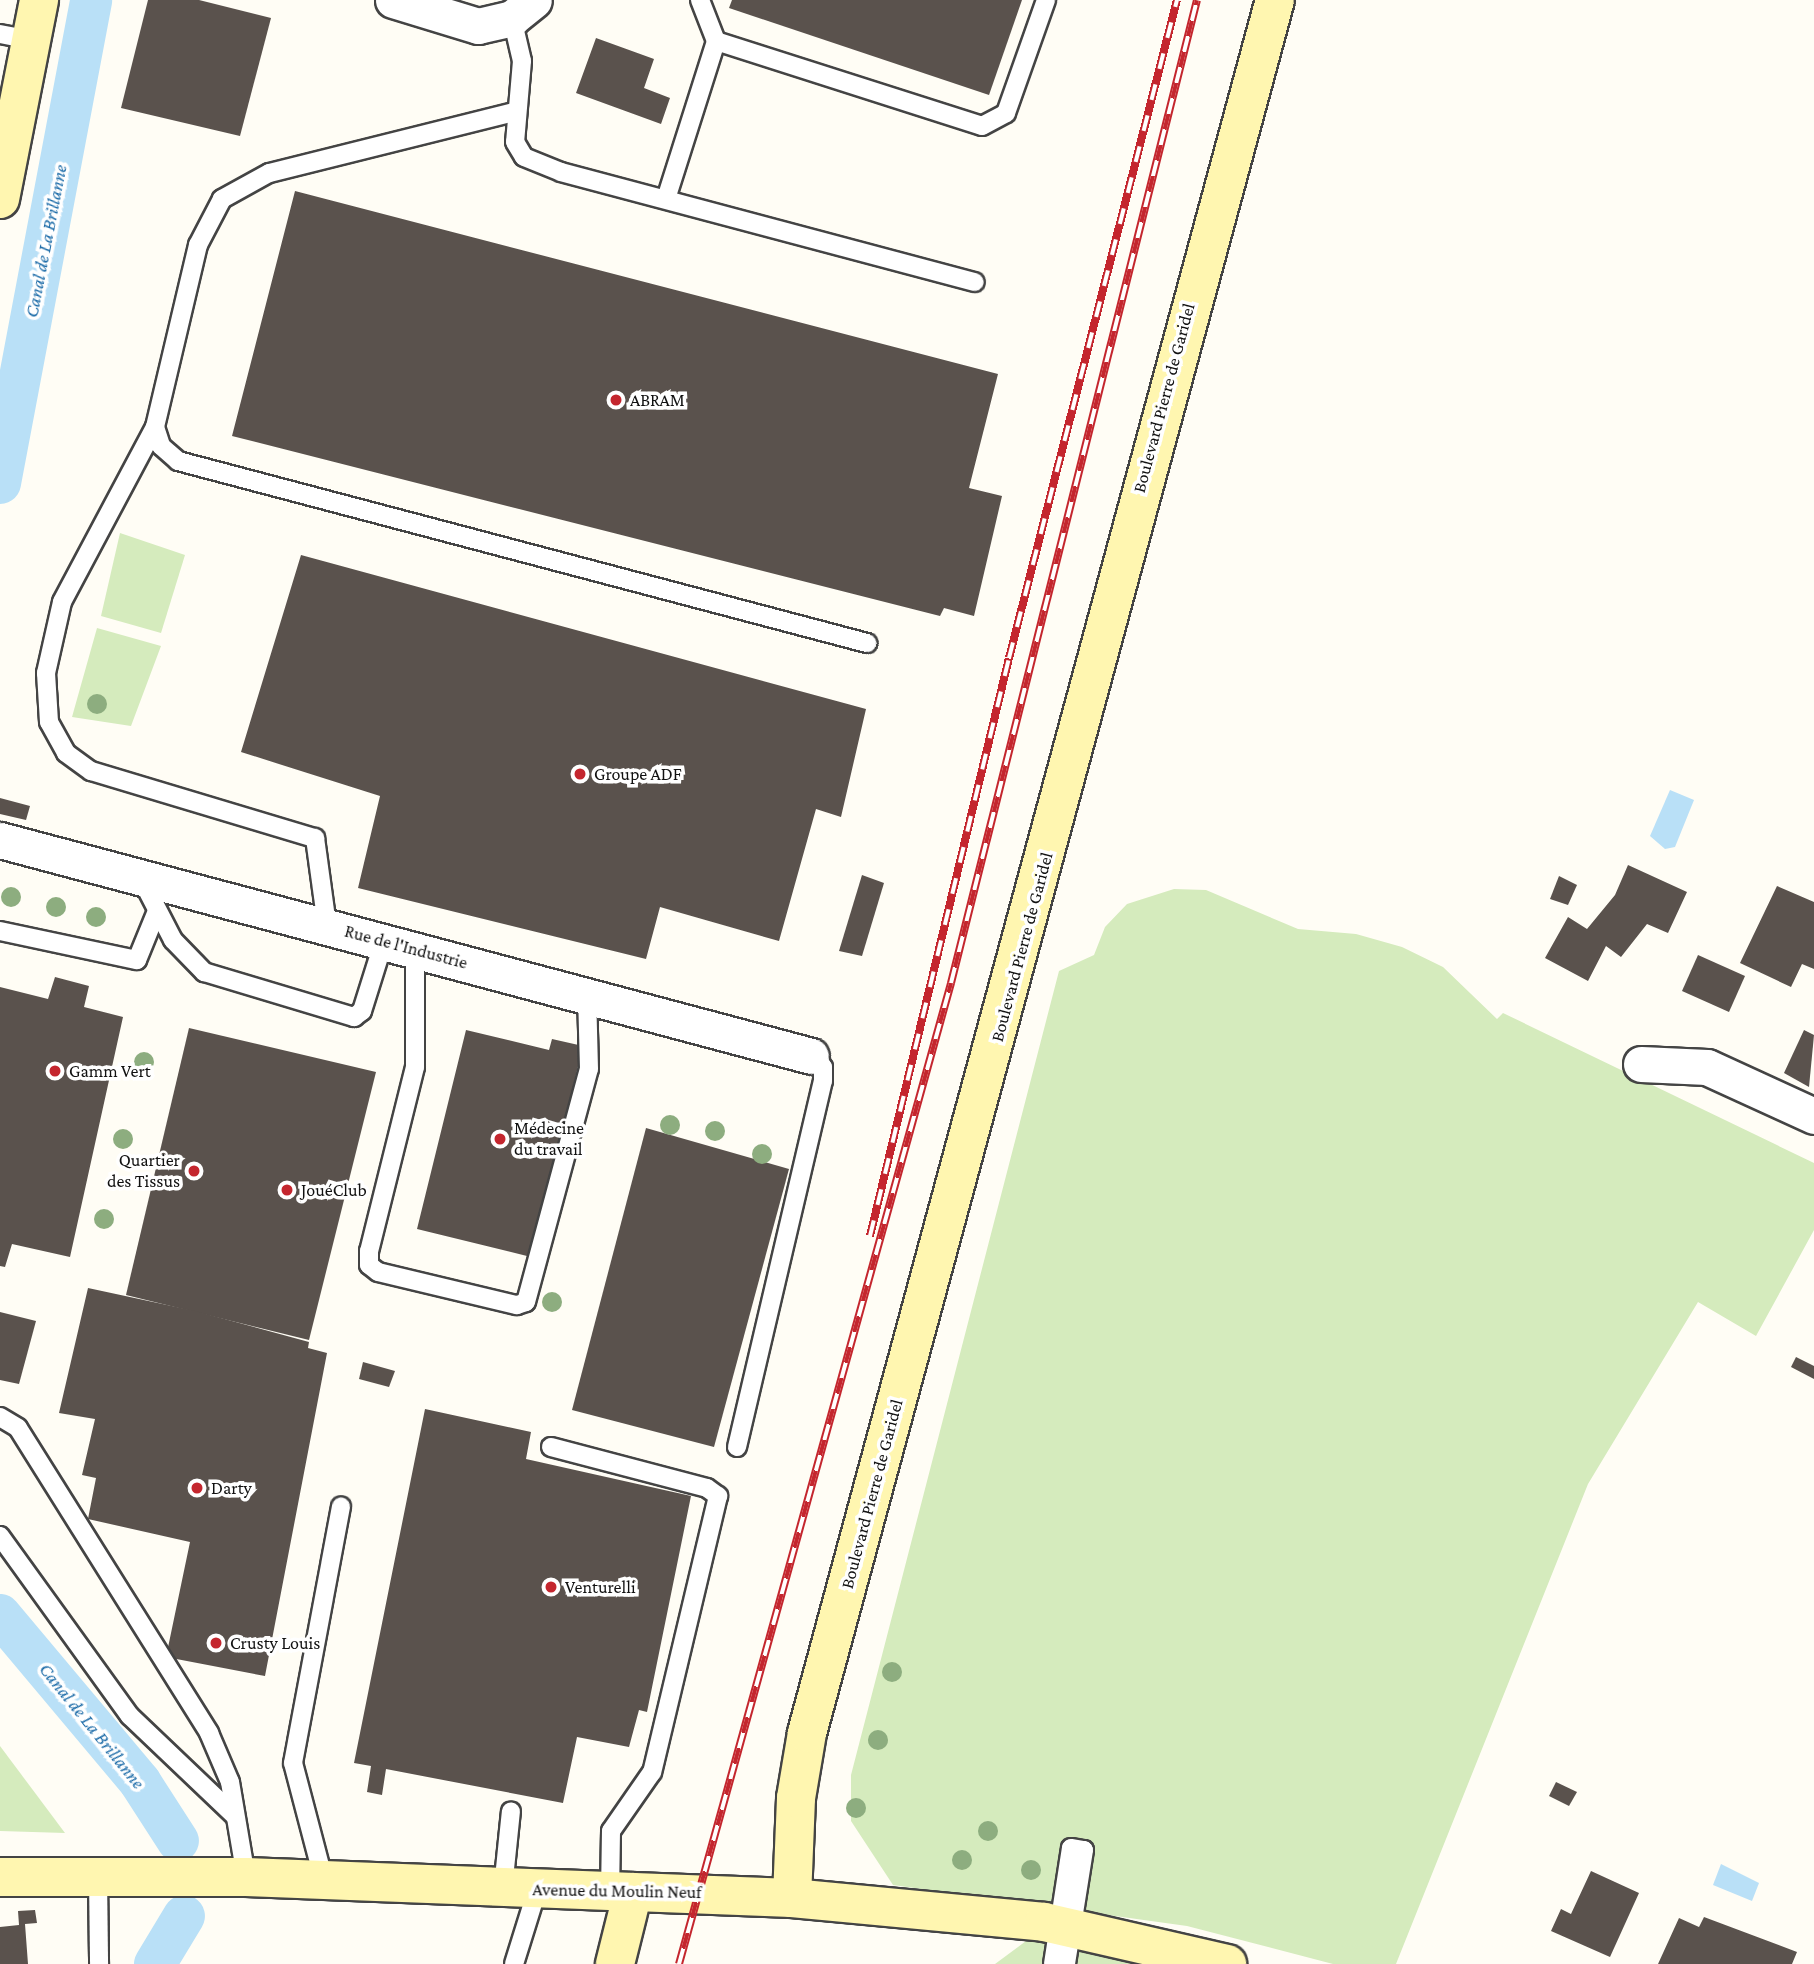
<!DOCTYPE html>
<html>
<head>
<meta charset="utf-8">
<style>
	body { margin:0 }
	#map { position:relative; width:1814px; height:1964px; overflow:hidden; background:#fffdf5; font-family:"Crimson Pro",serif }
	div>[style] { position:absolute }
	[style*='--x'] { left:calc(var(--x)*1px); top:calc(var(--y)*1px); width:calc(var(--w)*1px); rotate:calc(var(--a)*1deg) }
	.green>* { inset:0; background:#d5ebbd }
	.water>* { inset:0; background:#b9e0f7 }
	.canal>* { height:42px; margin:-21px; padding:0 21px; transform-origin:21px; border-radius:21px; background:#b9e0f7 }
	.building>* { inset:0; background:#5a524d }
	.roads { filter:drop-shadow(2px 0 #444) drop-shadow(-2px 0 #444) drop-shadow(0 2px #444) drop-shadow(0 -2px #444) }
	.lane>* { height:18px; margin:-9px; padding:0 9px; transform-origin:9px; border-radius:9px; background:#fff }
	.street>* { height:35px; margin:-17.5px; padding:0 17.5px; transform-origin:17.5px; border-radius:17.5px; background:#fff }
	.secondary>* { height:38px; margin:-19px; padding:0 19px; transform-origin:19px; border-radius:19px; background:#fff6b0 }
	.rail>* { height:8px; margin-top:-4px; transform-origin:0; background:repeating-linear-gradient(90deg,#fff 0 16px,#c4262e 0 32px); box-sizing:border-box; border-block:2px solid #c4262e }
	.trees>* { width:20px; height:20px; margin:-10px; border-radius:50%; background:#8dad7f }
	.dots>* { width:19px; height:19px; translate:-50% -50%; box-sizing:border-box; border:4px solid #fff; border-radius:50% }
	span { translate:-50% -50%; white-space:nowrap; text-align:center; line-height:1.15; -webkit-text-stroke:7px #fff; paint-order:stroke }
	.street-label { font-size:18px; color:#111 }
	.poi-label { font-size:18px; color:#111 }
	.left { translate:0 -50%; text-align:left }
	.right { translate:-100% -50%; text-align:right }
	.water-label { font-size:19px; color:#1768a6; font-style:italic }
</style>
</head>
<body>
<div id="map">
	<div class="green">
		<div style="clip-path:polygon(120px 533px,185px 555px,161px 633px,101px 616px)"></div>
		<div style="clip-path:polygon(97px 628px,161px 646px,131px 726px,72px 717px)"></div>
		<div style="clip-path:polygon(1174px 889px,1206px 890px,1298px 929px,1356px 934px,1402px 947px,1443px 967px,1497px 1019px,1503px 1013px,1814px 1163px,1814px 1230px,1756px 1336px,1698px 1302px,1588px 1484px,1396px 1964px,1333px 1964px,1187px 1926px,893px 1885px,851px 1821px,851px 1775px,1059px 971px,1094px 955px,1105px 927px,1127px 904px)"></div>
		<div style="clip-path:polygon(0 1746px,65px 1833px,0 1831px)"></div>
		<div style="clip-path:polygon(1030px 1938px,1172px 1964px,995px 1964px)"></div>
	</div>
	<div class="water">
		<div style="clip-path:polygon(1670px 790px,1694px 800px,1675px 847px,1665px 849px,1650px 836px)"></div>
		<div style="clip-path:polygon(1721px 1864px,1759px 1883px,1752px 1901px,1713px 1885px)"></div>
	</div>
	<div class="canal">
		<div style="--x:0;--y:483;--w:491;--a:-79.3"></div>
		<div style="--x:0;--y:1615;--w:218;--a:50"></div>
		<div style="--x:140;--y:1782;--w:70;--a:57.2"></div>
		<div style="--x:155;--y:1964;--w:56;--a:-58.9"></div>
	</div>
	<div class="building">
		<div style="clip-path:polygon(148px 0,199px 0,271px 18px,240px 136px,121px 108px)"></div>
		<div style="clip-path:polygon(732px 0,1022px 0,989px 95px,729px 8px)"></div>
		<div style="clip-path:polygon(596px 38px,654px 59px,644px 88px,670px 98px,661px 124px,576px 93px)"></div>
		<div style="clip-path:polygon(295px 191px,998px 374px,969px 488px,1002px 496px,974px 616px,944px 608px,940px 616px,232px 436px)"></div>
		<div style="clip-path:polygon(301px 555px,866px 709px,841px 817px,816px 809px,779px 941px,660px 907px,646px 959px,358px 888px,380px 796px,241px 752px)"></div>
		<div style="clip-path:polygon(0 798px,30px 806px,26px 820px,0 814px)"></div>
		<div style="clip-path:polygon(1628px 865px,1687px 892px,1668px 933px,1647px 924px,1621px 957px,1606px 946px,1588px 981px,1545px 958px,1568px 917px,1587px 929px,1615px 895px)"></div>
		<div style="clip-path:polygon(862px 875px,884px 883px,862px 956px,839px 951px)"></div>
		<div style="clip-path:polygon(1559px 876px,1577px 885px,1568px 905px,1550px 899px)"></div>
		<div style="clip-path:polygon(1777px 886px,1814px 902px,1814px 969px,1802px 964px,1791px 987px,1740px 963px)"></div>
		<div style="clip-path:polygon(1698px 955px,1745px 976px,1729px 1012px,1682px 991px)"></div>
		<div style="clip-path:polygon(55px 977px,89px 986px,84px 1007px,123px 1017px,70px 1257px,12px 1244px,5px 1267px,0 1266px,0 987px,48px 999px)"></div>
		<div style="clip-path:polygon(189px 1028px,376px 1072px,309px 1340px,126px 1295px)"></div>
		<div style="clip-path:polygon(466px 1030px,549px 1050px,552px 1039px,583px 1046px,531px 1257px,417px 1229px)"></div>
		<div style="clip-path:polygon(1804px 1030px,1814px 1035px,1809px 1087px,1784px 1073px)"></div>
		<div style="clip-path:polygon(646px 1128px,789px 1169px,714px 1447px,572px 1410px)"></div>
		<div style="clip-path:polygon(88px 1288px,195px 1311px,309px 1342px,308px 1348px,327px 1353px,265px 1676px,166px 1657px,190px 1542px,88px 1519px,96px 1478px,82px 1475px,95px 1419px,59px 1413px)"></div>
		<div style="clip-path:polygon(0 1312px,36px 1321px,19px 1384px,0 1380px)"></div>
		<div style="clip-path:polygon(1796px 1357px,1814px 1366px,1814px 1379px,1791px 1367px)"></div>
		<div style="clip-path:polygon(363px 1362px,395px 1371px,389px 1387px,359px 1379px)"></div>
		<div style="clip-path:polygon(425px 1409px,531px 1432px,526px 1459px,691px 1496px,647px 1712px,639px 1710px,629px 1747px,577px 1737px,563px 1803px,386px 1769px,382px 1795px,367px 1792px,371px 1766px,354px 1763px)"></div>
		<div style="clip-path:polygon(1556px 1782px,1577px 1792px,1569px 1806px,1549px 1796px)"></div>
		<div style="clip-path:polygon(1591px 1871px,1639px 1893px,1610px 1957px,1551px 1931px,1561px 1909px,1571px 1914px)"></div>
		<div style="clip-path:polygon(35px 1910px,37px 1923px,25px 1924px,28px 1964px,0 1964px,0 1927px,19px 1925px,18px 1911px)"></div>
		<div style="clip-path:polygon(1704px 1917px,1797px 1952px,1792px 1964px,1658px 1964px,1679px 1918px,1699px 1927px)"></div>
	</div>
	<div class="roads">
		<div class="lane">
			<div style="--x:512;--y:18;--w:44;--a:76.9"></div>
			<div style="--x:522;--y:61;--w:81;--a:94.9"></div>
			<div style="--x:515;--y:142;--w:17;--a:59"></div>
			<div style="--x:524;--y:157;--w:40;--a:22"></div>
			<div style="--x:561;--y:172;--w:428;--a:14.9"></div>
			<div style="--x:0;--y:34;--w:31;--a:11"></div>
			<div style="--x:716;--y:41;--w:279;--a:17.7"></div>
			<div style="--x:982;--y:126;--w:27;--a:-28"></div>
			<div style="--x:1006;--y:113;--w:120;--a:-70.5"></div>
			<div style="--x:514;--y:112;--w:252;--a:166"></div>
			<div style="--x:269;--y:173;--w:54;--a:151"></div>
			<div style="--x:222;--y:199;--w:52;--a:117.6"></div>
			<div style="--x:198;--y:245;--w:187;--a:103.3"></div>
			<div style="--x:155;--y:427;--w:20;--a:72"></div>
			<div style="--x:161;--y:446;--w:23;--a:41"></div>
			<div style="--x:178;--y:461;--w:713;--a:14.8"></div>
			<div style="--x:666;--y:199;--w:166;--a:-72.4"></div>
			<div style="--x:716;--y:41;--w:44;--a:-111.3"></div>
			<div style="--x:155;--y:427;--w:198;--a:118"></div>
			<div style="--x:62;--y:602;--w:73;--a:102.7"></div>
			<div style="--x:46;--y:673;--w:49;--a:86.5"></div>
			<div style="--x:49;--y:722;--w:35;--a:61"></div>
			<div style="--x:66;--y:753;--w:31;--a:36"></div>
			<div style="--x:91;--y:771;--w:234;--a:16.7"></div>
			<div style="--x:315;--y:838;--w:89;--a:82.2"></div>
			<div style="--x:141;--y:878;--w:70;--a:62.7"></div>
			<div style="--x:173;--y:940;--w:45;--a:45.9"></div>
			<div style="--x:204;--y:972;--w:157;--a:16.7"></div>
			<div style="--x:354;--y:1017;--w:10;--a:-37"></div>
			<div style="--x:362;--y:1011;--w:73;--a:-72.6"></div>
			<div style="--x:0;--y:931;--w:140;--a:12"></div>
			<div style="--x:137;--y:960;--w:53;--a:-67.8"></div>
			<div style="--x:415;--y:949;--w:118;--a:90"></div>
			<div style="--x:415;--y:1067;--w:190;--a:104"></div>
			<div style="--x:369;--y:1251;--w:14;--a:90"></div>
			<div style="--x:369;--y:1265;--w:11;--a:38"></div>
			<div style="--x:378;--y:1272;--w:143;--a:13.4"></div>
			<div style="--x:517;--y:1305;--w:9;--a:-18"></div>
			<div style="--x:526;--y:1302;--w:241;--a:-74.9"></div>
			<div style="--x:589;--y:1069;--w:75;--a:-91.5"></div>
			<div style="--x:0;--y:1417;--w:21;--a:31"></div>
			<div style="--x:18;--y:1428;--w:360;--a:57.9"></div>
			<div style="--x:209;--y:1733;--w:53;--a:66.8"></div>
			<div style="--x:230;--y:1782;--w:96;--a:80.4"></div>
			<div style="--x:551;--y:1447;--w:161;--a:14.7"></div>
			<div style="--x:707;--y:1488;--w:14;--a:36"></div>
			<div style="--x:718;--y:1496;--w:284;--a:103.4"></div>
			<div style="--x:652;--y:1772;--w:72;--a:124.8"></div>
			<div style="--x:611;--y:1831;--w:61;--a:90.9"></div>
			<div style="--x:737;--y:1447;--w:376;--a:-76.8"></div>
			<div style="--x:823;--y:1081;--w:14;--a:-90"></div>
			<div style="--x:823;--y:1067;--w:16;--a:-137"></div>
			<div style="--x:0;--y:1536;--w:222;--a:54.2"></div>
			<div style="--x:130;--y:1716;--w:145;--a:43.6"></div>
			<div style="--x:98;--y:1877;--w:87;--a:89.3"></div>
			<div style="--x:324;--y:1881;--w:122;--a:-104.7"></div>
			<div style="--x:293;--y:1763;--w:261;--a:-79.4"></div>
			<div style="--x:503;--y:1888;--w:77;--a:-84.1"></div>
			<div style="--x:514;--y:1964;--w:77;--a:-72.7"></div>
			<div style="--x:1053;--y:1964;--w:117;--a:-81.2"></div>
			<div style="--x:1071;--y:1848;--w:13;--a:9"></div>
			<div style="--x:1084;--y:1850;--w:115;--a:99"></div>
		</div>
		<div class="street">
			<div style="--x:393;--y:0;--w:89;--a:17"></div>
			<div style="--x:478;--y:26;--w:35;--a:-13"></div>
			<div style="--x:512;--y:18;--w:28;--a:-39"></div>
			<div style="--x:0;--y:840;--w:839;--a:14.91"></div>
			<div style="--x:1641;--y:1064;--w:66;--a:2.6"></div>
			<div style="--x:1707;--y:1067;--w:118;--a:24.6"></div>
		</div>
		<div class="secondary">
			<div style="--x:0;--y:199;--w:203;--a:-78.9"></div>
			<div style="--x:0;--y:1877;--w:246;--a:0"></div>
			<div style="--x:246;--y:1877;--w:546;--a:2.2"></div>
			<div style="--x:792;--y:1898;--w:253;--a:5.4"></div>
			<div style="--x:1044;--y:1922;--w:188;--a:12.9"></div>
			<div style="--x:792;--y:1898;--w:100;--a:-87.7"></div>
			<div style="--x:796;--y:1798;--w:66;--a:-80.4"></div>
			<div style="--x:807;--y:1733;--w:1795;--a:-74.89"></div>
			<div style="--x:615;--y:1964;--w:74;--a:-76"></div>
		</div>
	</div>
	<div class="rail">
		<div style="--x:870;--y:1236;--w:594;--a:-76.48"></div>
		<div style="--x:1009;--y:658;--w:679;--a:-75.68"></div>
		<div style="--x:679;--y:1964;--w:1018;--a:-74.5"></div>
		<div style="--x:951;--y:983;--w:1013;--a:-75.95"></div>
	</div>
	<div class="trees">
		<div style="left:97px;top:704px"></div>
		<div style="left:11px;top:897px"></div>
		<div style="left:56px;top:907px"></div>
		<div style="left:96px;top:917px"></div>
		<div style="left:144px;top:1062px"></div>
		<div style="left:670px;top:1125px"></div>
		<div style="left:715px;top:1131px"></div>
		<div style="left:123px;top:1139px"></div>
		<div style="left:762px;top:1154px"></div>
		<div style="left:104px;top:1219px"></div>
		<div style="left:552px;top:1302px"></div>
		<div style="left:892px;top:1672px"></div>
		<div style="left:878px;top:1740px"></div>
		<div style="left:856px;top:1808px"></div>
		<div style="left:988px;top:1831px"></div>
		<div style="left:962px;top:1860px"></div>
		<div style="left:1031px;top:1870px"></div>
	</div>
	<div class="dots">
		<div style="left:616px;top:400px;background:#c4262e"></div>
		<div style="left:580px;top:774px;background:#c4262e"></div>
		<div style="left:55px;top:1071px;background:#c4262e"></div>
		<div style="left:500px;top:1139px;background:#c4262e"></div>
		<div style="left:194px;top:1171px;background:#c4262e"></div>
		<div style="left:287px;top:1190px;background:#c4262e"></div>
		<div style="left:197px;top:1488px;background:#c4262e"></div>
		<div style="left:551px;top:1587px;background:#c4262e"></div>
		<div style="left:216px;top:1643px;background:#c4262e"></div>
	</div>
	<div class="street-label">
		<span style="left:1164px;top:398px;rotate:-75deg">Boulevard Pierre de Garidel</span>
		<span style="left:406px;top:947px;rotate:15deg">Rue de l'Industrie</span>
		<span style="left:1022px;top:947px;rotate:-75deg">Boulevard Pierre de Garidel</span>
		<span style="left:872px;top:1494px;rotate:-75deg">Boulevard Pierre de Garidel</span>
		<span style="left:617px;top:1891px;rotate:1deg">Avenue du Moulin Neuf</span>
	</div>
	<div class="poi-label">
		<span class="left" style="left:630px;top:400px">ABRAM</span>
		<span class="left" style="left:594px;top:774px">Groupe ADF</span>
		<span class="left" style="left:69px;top:1071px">Gamm Vert</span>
		<span class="left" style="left:514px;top:1139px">Médecine<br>du travail</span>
		<span class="right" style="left:180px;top:1171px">Quartier<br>des Tissus</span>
		<span class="left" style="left:301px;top:1190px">JouéClub</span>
		<span class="left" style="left:211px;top:1488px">Darty</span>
		<span class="left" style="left:565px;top:1587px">Venturelli</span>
		<span class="left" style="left:230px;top:1643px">Crusty Louis</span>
	</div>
	<div class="water-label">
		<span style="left:46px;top:241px;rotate:-79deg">Canal de La Brillanne</span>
		<span style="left:92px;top:1726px;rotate:51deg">Canal de La Brillanne</span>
	</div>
</div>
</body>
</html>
